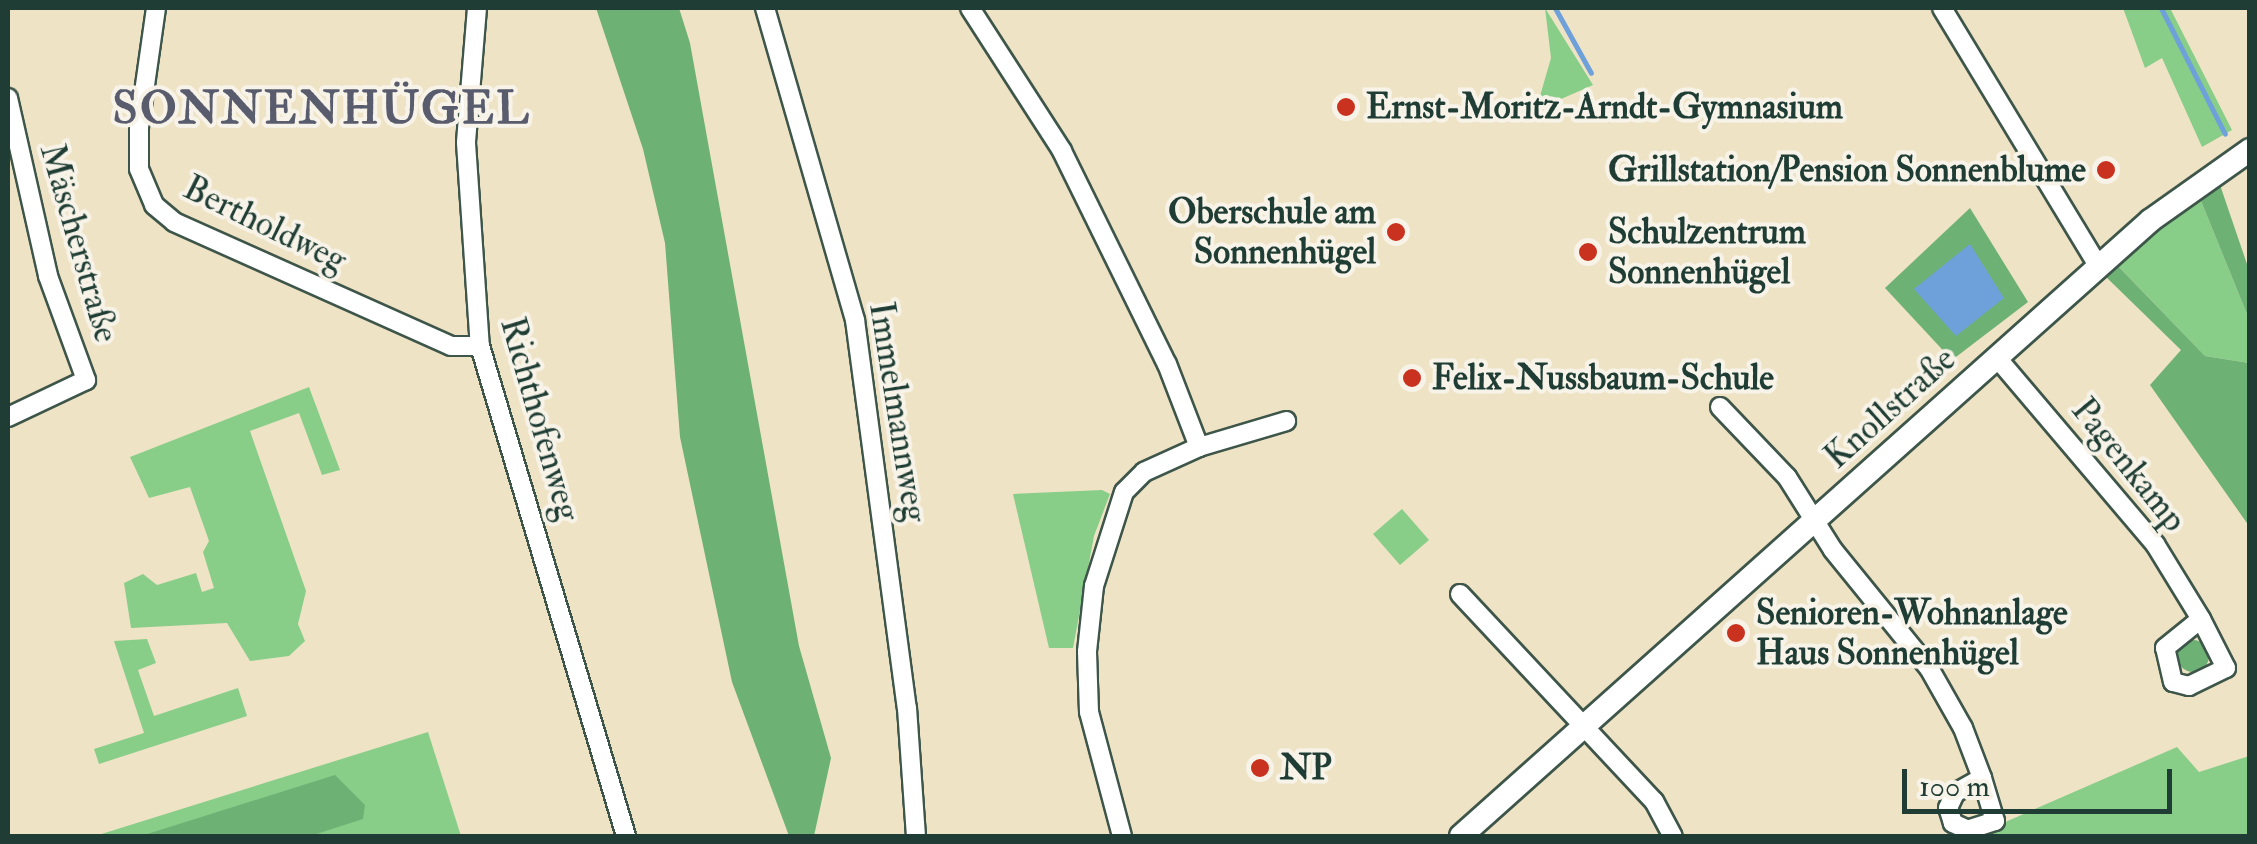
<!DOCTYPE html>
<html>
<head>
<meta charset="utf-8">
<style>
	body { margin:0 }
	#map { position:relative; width:2257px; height:844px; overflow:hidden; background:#efe3c5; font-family:"IM FELL Double Pica",serif }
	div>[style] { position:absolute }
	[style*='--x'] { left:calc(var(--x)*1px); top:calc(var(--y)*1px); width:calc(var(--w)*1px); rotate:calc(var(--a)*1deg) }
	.green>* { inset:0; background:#88ce89 }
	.forest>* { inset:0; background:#6eb175 }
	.round { border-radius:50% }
	.water>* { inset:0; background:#6ea1d9 }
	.stream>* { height:5px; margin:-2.5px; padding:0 2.5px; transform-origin:2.5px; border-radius:2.5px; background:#6ea1d9 }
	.roads { filter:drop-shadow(2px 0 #3e564a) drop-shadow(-2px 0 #3e564a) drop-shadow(0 2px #3e564a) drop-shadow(0 -2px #3e564a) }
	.minor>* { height:18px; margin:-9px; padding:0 9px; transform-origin:9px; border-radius:9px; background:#fff }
	.tertiary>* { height:22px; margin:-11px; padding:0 11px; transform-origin:11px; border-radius:11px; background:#fff }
	.dots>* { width:28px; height:28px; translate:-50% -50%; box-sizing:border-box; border:5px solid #f7f3e8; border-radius:50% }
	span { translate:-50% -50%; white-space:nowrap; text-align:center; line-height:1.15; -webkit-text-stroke:8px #f7f3e8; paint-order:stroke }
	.poi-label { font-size:35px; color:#1f3d34; font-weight:700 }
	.left { translate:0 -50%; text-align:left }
	.right { translate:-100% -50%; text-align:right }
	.street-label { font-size:35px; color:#1f3d34 }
	.district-label { font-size:45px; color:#595c6d; font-weight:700; letter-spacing:2.5px }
	.frame { position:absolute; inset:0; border:10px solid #1f3d34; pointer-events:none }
	.scale { position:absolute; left:1902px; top:769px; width:270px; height:45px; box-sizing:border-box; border:5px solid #1f3d34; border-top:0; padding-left:12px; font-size:30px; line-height:35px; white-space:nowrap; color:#1f3d34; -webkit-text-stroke:8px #f7f3e8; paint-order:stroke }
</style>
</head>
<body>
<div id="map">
	<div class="green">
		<div style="clip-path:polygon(1545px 8px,1593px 85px,1536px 110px,1551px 58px)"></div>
		<div style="clip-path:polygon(2123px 8px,2170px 8px,2232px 130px,2202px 147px,2162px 58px,2145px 68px)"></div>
		<div style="clip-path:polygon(2199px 196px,2249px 319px,2249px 363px,2205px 356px,2115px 263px)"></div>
		<div style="clip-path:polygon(309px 387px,340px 470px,322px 475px,299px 413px,250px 431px,306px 591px,298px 624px,305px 641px,289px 656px,250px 661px,227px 623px,131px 628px,124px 583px,143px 574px,157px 585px,196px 573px,202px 592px,214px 588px,203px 552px,209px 541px,190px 487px,149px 498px,130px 457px)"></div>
		<div style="clip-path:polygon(1102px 490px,1110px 494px,1094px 536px,1073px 648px,1049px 648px,1013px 494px)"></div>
		<div style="clip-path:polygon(1402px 509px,1429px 540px,1400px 565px,1373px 534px)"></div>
		<div style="clip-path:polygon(147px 639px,156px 663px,138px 670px,154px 716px,238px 688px,247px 716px,99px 764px,94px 749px,144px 733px,114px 641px)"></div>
		<div style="clip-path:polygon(428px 732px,461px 836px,95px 836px)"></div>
		<div style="clip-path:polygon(2177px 747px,2199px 772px,2249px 756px,2249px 836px,1973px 836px)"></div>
	</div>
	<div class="forest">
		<div style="clip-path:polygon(596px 8px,679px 8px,690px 43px,799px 646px,831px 758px,814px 836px,789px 836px,732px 682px,680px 437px,665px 243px,643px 149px)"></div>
		<div style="clip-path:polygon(2219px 182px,2249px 270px,2249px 319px,2199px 196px)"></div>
		<div style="clip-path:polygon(1970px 208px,2028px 302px,1952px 360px,1885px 288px)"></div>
		<div style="clip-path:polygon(2115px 263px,2205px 356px,2249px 363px,2249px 526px,2150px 385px,2181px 350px,2103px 274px)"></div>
		<div class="round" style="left:2177px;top:640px;width:32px;height:32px"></div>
		<div style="clip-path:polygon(335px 775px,365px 805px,363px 819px,310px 836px,141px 836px)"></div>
	</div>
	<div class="water">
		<div style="clip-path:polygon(1970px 244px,2004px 298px,1956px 336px,1914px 289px)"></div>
	</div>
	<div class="stream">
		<div style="--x:1555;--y:8;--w:74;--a:61"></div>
		<div style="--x:2161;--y:8;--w:141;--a:63.1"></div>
	</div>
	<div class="roads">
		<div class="minor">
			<div style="--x:156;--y:8;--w:121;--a:98.1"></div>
			<div style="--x:139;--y:128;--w:41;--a:90"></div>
			<div style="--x:139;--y:169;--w:39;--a:67"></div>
			<div style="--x:154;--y:205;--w:26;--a:40"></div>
			<div style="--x:174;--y:222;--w:303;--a:24.1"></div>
			<div style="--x:451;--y:346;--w:29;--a:0"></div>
			<div style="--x:477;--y:8;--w:135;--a:94.7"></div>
			<div style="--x:466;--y:143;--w:203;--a:86.1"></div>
			<div style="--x:480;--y:346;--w:511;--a:73.41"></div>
			<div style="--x:765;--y:8;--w:325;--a:73.9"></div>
			<div style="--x:855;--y:320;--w:391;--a:82.4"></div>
			<div style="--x:907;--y:708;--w:128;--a:86"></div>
			<div style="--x:970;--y:8;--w:170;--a:57.2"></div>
			<div style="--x:1062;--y:151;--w:237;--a:63.8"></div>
			<div style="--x:1167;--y:364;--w:89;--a:68.9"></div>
			<div style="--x:1199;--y:447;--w:60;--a:155.6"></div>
			<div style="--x:1144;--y:472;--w:28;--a:135"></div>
			<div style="--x:1124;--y:492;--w:99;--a:107.7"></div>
			<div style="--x:1094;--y:586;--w:66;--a:96.1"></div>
			<div style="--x:1087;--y:652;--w:60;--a:88.1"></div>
			<div style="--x:1089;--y:712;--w:128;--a:75.1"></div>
			<div style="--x:1942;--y:8;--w:301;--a:58.8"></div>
			<div style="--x:8;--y:98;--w:182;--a:77.3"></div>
			<div style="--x:48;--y:276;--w:111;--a:69.9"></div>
			<div style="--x:86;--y:380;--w:86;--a:154.6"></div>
			<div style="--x:1998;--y:359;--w:243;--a:49.7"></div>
			<div style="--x:2155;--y:544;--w:88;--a:58.5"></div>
			<div style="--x:2201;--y:619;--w:55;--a:63"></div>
			<div style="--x:2226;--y:668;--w:41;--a:154.1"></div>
			<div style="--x:2189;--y:686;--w:16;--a:-166"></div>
			<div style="--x:2173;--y:682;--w:35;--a:-103"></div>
			<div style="--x:2165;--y:648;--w:46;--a:-38.9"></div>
			<div style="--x:1720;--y:407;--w:97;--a:46.3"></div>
			<div style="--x:1787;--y:477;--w:86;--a:57.8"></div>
			<div style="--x:1833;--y:550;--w:152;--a:50.9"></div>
			<div style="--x:1929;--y:668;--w:69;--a:60.5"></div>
			<div style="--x:1963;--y:728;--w:53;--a:69.2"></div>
			<div style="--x:1982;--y:778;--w:45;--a:73.2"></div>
			<div style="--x:1995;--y:821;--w:28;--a:162"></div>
			<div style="--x:1968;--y:830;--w:17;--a:-155"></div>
			<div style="--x:1953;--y:823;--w:16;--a:-108"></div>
			<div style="--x:1948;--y:808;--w:17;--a:-65"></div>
			<div style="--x:1955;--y:793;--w:31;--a:-29"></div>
			<div style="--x:1199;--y:447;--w:91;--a:-16.6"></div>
			<div style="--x:1460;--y:594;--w:284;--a:46.9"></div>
			<div style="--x:1654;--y:801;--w:40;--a:62"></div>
		</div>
		<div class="tertiary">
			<div style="--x:1461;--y:836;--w:925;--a:-41.76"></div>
			<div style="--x:2151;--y:220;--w:121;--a:-35.3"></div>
		</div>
	</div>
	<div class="dots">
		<div style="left:1346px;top:107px;background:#c8321e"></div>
		<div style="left:2106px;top:170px;background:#c8321e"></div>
		<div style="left:1396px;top:232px;background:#c8321e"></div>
		<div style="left:1588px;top:252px;background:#c8321e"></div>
		<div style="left:1412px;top:378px;background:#c8321e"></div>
		<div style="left:1736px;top:633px;background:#c8321e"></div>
		<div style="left:1260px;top:768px;background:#c8321e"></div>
	</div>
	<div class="poi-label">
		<span class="left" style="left:1366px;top:107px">Ernst-Moritz-Arndt-Gymnasium</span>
		<span class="right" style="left:2086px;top:170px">Grillstation/Pension Sonnenblume</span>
		<span class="right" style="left:1376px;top:232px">Oberschule am<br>Sonnenhügel</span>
		<span class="left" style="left:1608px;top:252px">Schulzentrum<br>Sonnenhügel</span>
		<span class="left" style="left:1432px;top:378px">Felix-Nussbaum-Schule</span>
		<span class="left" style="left:1756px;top:633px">Senioren-Wohnanlage<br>Haus Sonnenhügel</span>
		<span class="left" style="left:1280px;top:768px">NP</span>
	</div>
	<div class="street-label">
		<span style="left:265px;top:224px;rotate:26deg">Bertholdweg</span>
		<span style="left:79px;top:243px;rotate:74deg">Mäscherstraße</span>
		<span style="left:1890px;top:408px;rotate:-42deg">Knollstraße</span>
		<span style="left:898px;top:412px;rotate:81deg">Immelmannweg</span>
		<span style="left:540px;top:419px;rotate:74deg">Richthofenweg</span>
		<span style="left:2129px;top:465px;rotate:51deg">Pagenkamp</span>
	</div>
	<div class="district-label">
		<span style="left:322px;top:110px">SONNENHÜGEL</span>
	</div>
	<div class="frame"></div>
	<div class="scale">100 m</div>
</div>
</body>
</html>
